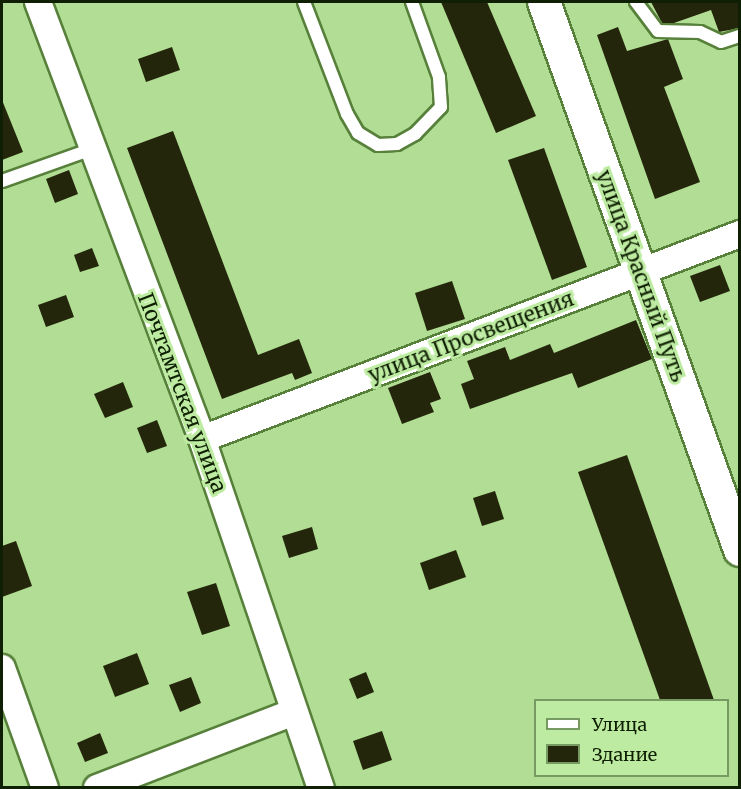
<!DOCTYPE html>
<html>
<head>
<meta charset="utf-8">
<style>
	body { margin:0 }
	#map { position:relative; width:741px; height:789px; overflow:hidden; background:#b1de94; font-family:Merriweather,serif }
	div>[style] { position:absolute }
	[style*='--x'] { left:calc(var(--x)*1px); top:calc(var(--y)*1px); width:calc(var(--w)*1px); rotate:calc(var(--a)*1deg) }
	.building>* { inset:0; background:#24260c }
	.roads { filter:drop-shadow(2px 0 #57803b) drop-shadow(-2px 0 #57803b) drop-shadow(0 2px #57803b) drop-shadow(0 -2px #57803b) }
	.service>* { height:12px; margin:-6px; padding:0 6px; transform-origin:6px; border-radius:6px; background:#fff }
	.minor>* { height:26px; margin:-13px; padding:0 13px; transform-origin:13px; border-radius:13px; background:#fff }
	.tertiary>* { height:32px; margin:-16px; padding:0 16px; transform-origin:16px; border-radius:16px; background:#fff }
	span { translate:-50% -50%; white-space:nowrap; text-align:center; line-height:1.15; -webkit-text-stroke:6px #bdeba1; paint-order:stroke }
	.street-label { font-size:21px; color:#0f1f03 }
	.frame { position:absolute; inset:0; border:3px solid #0f1f03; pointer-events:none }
	.legend { position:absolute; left:534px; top:699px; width:195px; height:78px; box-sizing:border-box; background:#bdeba1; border:2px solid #779962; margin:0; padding:8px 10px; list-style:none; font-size:18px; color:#0f1f03 }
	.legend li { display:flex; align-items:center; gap:12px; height:30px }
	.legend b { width:30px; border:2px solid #779962 }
</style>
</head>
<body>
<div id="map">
	<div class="building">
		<div style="clip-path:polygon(441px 2px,487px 2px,536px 116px,496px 133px)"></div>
		<div style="clip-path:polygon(651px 2px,740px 2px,740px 28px,719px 32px,711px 10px,674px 23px,662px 23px)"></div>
		<div style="clip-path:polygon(618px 27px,627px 51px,668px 39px,683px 79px,664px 87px,700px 182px,655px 199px,597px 35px)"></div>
		<div style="clip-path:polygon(172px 47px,180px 70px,146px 82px,138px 59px)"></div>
		<div style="clip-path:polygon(2px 100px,23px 152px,2px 160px)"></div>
		<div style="clip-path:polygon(173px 131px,258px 355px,299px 339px,312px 373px,295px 380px,292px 373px,222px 399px,127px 148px)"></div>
		<div style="clip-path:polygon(544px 148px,587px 267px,552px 280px,508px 160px)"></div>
		<div style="clip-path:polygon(69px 170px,78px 194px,55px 203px,46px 179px)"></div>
		<div style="clip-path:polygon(92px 248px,99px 266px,80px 272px,74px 255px)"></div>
		<div style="clip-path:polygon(720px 265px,730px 291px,700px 302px,690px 276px)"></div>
		<div style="clip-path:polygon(452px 281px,465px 319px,427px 331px,415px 293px)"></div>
		<div style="clip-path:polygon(66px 295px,74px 317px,46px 327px,38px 305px)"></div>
		<div style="clip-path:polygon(636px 320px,652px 359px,578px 388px,572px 373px,470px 409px,461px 384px,474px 379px,467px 361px,505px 347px,510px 360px,550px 344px,554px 353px)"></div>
		<div style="clip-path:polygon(430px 372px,441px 399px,430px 403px,434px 412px,402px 424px,388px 388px)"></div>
		<div style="clip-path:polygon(123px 382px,133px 407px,105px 418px,94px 394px)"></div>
		<div style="clip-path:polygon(157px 420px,167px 446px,147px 453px,137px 428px)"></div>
		<div style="clip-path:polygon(627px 455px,714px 700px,660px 700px,578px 472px)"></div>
		<div style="clip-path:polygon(495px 491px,504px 519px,482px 526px,473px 498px)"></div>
		<div style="clip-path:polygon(312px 527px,318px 549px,289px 558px,282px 536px)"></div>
		<div style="clip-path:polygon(16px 541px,32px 586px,2px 597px,2px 546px)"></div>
		<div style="clip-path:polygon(456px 550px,466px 577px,429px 590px,420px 563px)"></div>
		<div style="clip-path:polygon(216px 583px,230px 626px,202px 635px,187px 592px)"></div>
		<div style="clip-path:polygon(137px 653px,149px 684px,115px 697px,103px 666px)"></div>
		<div style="clip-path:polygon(366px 672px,374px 692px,357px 699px,349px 679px)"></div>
		<div style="clip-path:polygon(191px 677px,201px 703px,180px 712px,169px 685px)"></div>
		<div style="clip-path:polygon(382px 731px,392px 760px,363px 770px,353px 741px)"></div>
		<div style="clip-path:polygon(100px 733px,108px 753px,85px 762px,77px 743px)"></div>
	</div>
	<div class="roads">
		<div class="service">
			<div style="--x:304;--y:2;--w:120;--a:69"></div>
			<div style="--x:347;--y:114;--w:22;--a:60"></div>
			<div style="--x:358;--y:133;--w:23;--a:31"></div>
			<div style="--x:378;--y:145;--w:19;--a:-3"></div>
			<div style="--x:397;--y:144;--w:21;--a:-29"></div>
			<div style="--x:415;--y:134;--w:37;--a:-46"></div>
			<div style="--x:441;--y:107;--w:30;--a:-94"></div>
			<div style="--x:439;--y:77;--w:80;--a:-109.8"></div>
			<div style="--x:636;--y:2;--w:36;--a:53"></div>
			<div style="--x:658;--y:31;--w:42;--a:1.4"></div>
			<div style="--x:700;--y:32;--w:23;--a:25"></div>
			<div style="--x:721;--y:42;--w:20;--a:-18"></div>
			<div style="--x:2;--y:181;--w:96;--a:-19.6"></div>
		</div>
		<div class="minor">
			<div style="--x:38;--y:2;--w:467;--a:69.4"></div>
			<div style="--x:202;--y:439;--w:369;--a:71.2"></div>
			<div style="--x:202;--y:439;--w:576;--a:-20.86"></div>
			<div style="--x:2;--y:668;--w:127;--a:70.3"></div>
			<div style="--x:97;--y:788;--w:211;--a:-21.1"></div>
		</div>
		<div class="tertiary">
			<div style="--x:544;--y:2;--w:582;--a:70.32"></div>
		</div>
	</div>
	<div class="street-label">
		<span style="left:641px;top:276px;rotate:70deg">улица Красный Путь</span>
		<span style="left:471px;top:337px;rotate:-21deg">улица Просвещения</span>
		<span style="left:182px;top:393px;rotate:69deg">Почтамтская улица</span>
	</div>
	<div class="frame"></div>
	<ul class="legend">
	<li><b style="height:8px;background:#fff"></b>Улица</li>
	<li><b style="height:16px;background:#24260c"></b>Здание</li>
	</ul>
</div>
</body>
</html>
